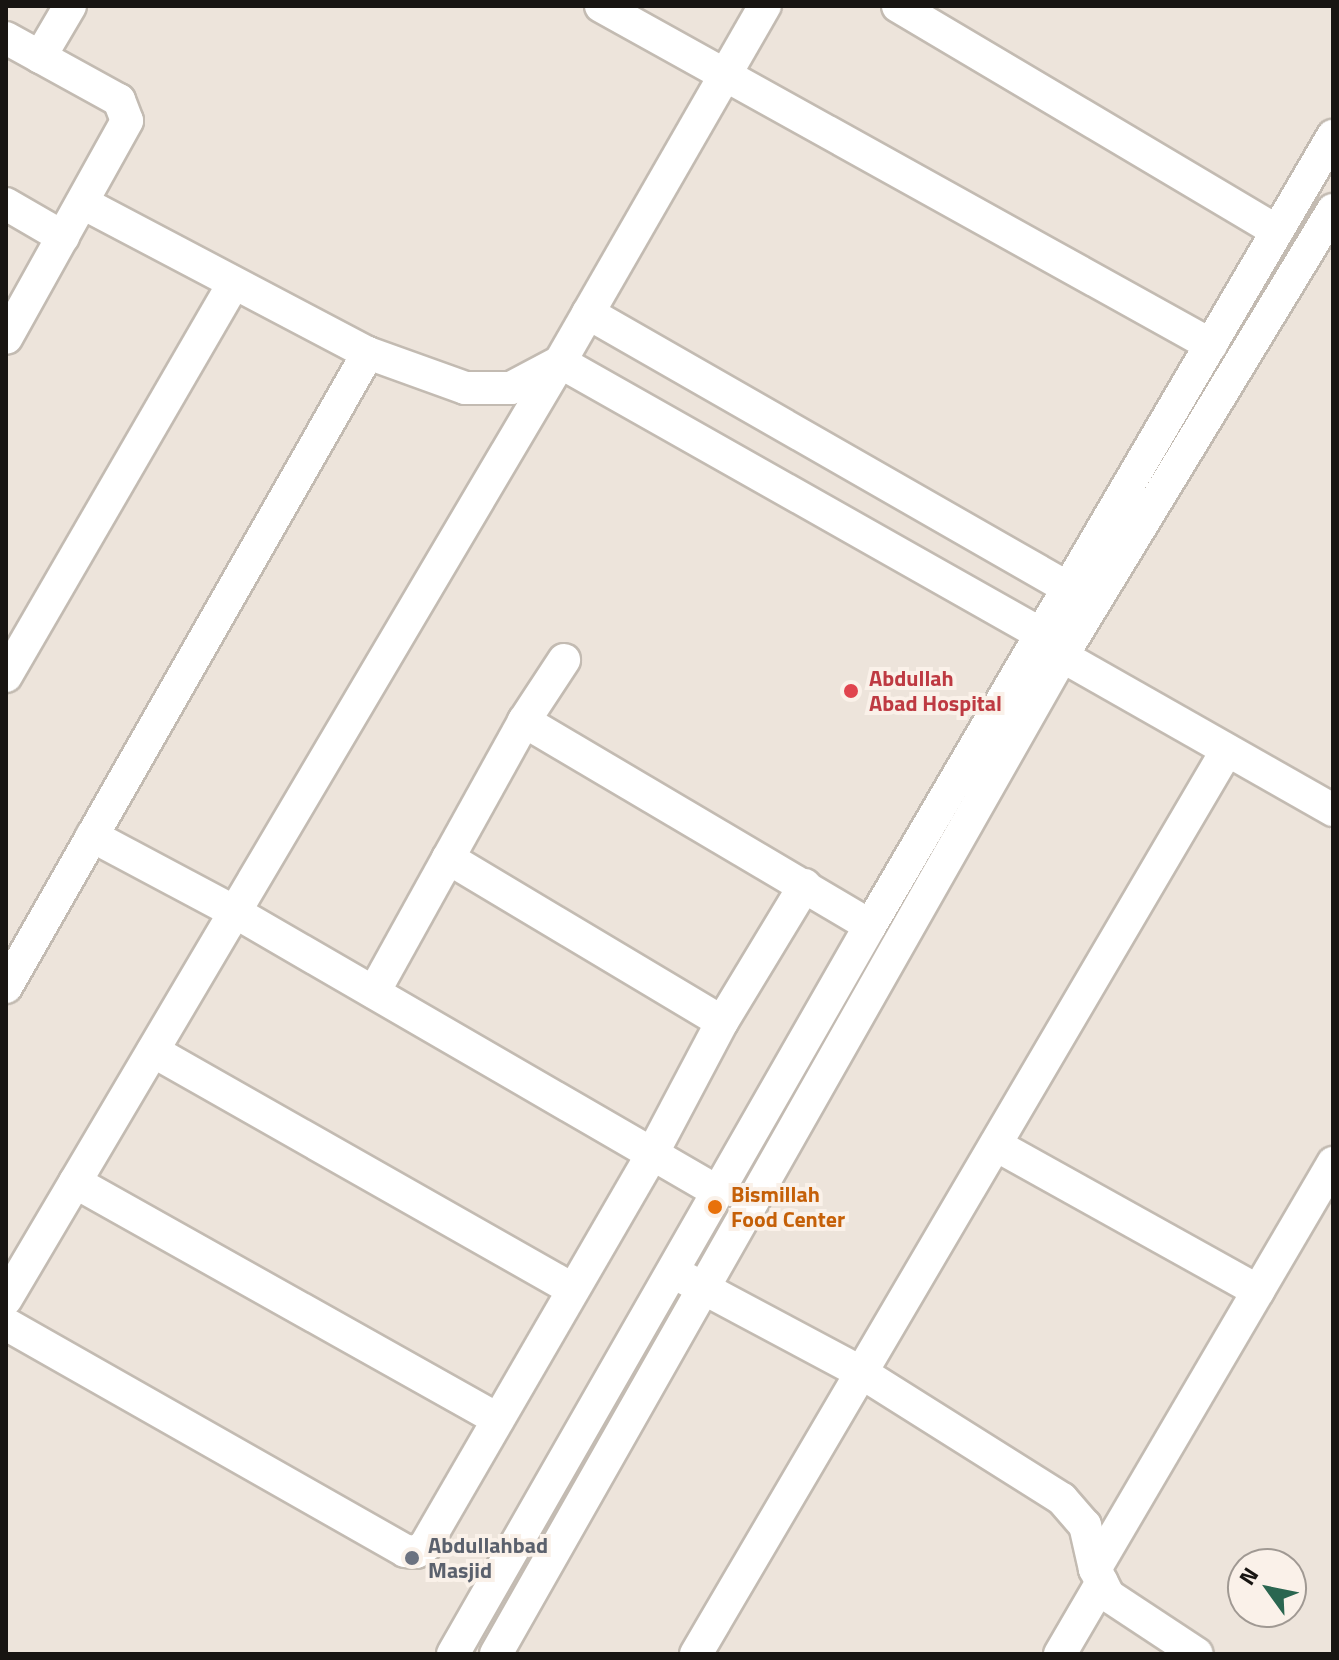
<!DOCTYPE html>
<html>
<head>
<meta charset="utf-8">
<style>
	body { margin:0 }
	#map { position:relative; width:1339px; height:1660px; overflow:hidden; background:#ede4db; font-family:"Titillium Web",sans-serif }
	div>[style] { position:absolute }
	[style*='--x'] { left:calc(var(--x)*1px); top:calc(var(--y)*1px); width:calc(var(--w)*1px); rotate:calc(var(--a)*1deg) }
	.roads { filter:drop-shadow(2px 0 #c3bbb2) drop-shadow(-2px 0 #c3bbb2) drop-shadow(0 2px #c3bbb2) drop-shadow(0 -2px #c3bbb2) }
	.street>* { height:32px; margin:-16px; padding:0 16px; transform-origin:16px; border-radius:16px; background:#fff }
	.dots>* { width:22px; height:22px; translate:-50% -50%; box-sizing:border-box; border:4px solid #faf1e9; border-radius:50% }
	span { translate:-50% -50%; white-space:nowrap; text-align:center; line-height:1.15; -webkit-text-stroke:8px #faf1e9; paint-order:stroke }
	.health-label { font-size:22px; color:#be3a42; font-weight:700 }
	.left { translate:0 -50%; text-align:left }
	.food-label { font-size:22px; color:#c56008; font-weight:700 }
	.worship-label { font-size:22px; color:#5b616d; font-weight:700 }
	.frame { position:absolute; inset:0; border:8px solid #181512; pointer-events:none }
	.north { position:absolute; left:1227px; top:1548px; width:80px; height:80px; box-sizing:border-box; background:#faf1e9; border:2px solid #a09993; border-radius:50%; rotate:303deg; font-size:22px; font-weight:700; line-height:32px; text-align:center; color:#181512 }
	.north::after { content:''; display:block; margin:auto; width:28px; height:36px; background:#2a6650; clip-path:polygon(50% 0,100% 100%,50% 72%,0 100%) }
</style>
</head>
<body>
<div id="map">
	<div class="roads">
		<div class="street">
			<div style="--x:601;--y:6;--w:698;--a:29.06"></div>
			<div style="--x:898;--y:6;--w:441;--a:30.7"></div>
			<div style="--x:6;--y:38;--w:129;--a:28.8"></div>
			<div style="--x:119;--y:100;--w:22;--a:69"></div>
			<div style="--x:127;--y:121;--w:248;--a:119.1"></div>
			<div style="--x:40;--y:57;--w:59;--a:-59.5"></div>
			<div style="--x:83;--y:203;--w:322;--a:27.8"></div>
			<div style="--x:368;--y:353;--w:103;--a:19.8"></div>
			<div style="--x:465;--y:388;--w:46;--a:0"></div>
			<div style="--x:511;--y:388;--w:55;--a:-28"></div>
			<div style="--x:560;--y:362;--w:553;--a:29.49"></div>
			<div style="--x:6;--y:204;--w:66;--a:30.1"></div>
			<div style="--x:588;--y:313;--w:553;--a:29.81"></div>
			<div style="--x:1062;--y:656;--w:312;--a:29.6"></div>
			<div style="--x:6;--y:676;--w:454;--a:-59.9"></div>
			<div style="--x:524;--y:721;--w:402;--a:30.6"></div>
			<div style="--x:92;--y:836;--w:162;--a:28"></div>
			<div style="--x:235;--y:912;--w:558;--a:30.1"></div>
			<div style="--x:448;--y:858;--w:319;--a:30.9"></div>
			<div style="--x:6;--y:987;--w:730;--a:-60.27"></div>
			<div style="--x:374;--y:992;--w:310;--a:-61"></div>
			<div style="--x:524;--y:721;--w:73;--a:-56.7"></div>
			<div style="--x:153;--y:1051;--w:483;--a:29.6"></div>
			<div style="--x:996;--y:1145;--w:300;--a:29.1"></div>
			<div style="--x:75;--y:1182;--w:485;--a:29.3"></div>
			<div style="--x:686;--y:1279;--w:200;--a:28.1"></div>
			<div style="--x:862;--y:1373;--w:236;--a:32.2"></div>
			<div style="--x:1062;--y:1499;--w:35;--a:49"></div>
			<div style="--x:1085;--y:1525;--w:45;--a:77.2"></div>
			<div style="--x:1095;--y:1569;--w:30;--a:63"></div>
			<div style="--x:1109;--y:1596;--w:105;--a:33.4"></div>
			<div style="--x:6;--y:1299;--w:1089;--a:-59.41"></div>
			<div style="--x:560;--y:362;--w:411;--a:-60.1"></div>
			<div style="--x:6;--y:1324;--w:459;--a:29.6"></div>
			<div style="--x:405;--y:1551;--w:11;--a:5"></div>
			<div style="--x:416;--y:1552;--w:11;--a:-34"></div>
			<div style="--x:425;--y:1546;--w:453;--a:-59.9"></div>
			<div style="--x:652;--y:1154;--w:149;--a:-62.1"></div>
			<div style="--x:722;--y:1022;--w:160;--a:-58.8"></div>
			<div style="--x:1095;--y:1569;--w:471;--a:-59.6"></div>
			<div style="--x:453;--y:1654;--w:839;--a:-60.2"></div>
			<div style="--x:870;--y:926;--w:916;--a:-59.63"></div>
			<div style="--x:496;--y:1654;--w:1147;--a:-60.44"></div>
			<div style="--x:1062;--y:656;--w:522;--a:-58.72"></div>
			<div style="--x:696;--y:1654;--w:1048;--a:-59.57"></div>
			<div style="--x:1060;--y:1654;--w:83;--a:-59.7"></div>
		</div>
	</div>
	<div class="dots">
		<div style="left:851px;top:691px;background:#e0444e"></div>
		<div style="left:715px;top:1207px;background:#e8710a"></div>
		<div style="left:412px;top:1558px;background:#6b7280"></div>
	</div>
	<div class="health-label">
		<span class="left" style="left:869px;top:691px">Abdullah<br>Abad Hospital</span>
	</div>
	<div class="food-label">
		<span class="left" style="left:731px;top:1207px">Bismillah<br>Food Center</span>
	</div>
	<div class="worship-label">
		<span class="left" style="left:428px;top:1558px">Abdullahbad<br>Masjid</span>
	</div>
	<div class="frame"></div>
	<div class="north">N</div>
</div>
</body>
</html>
